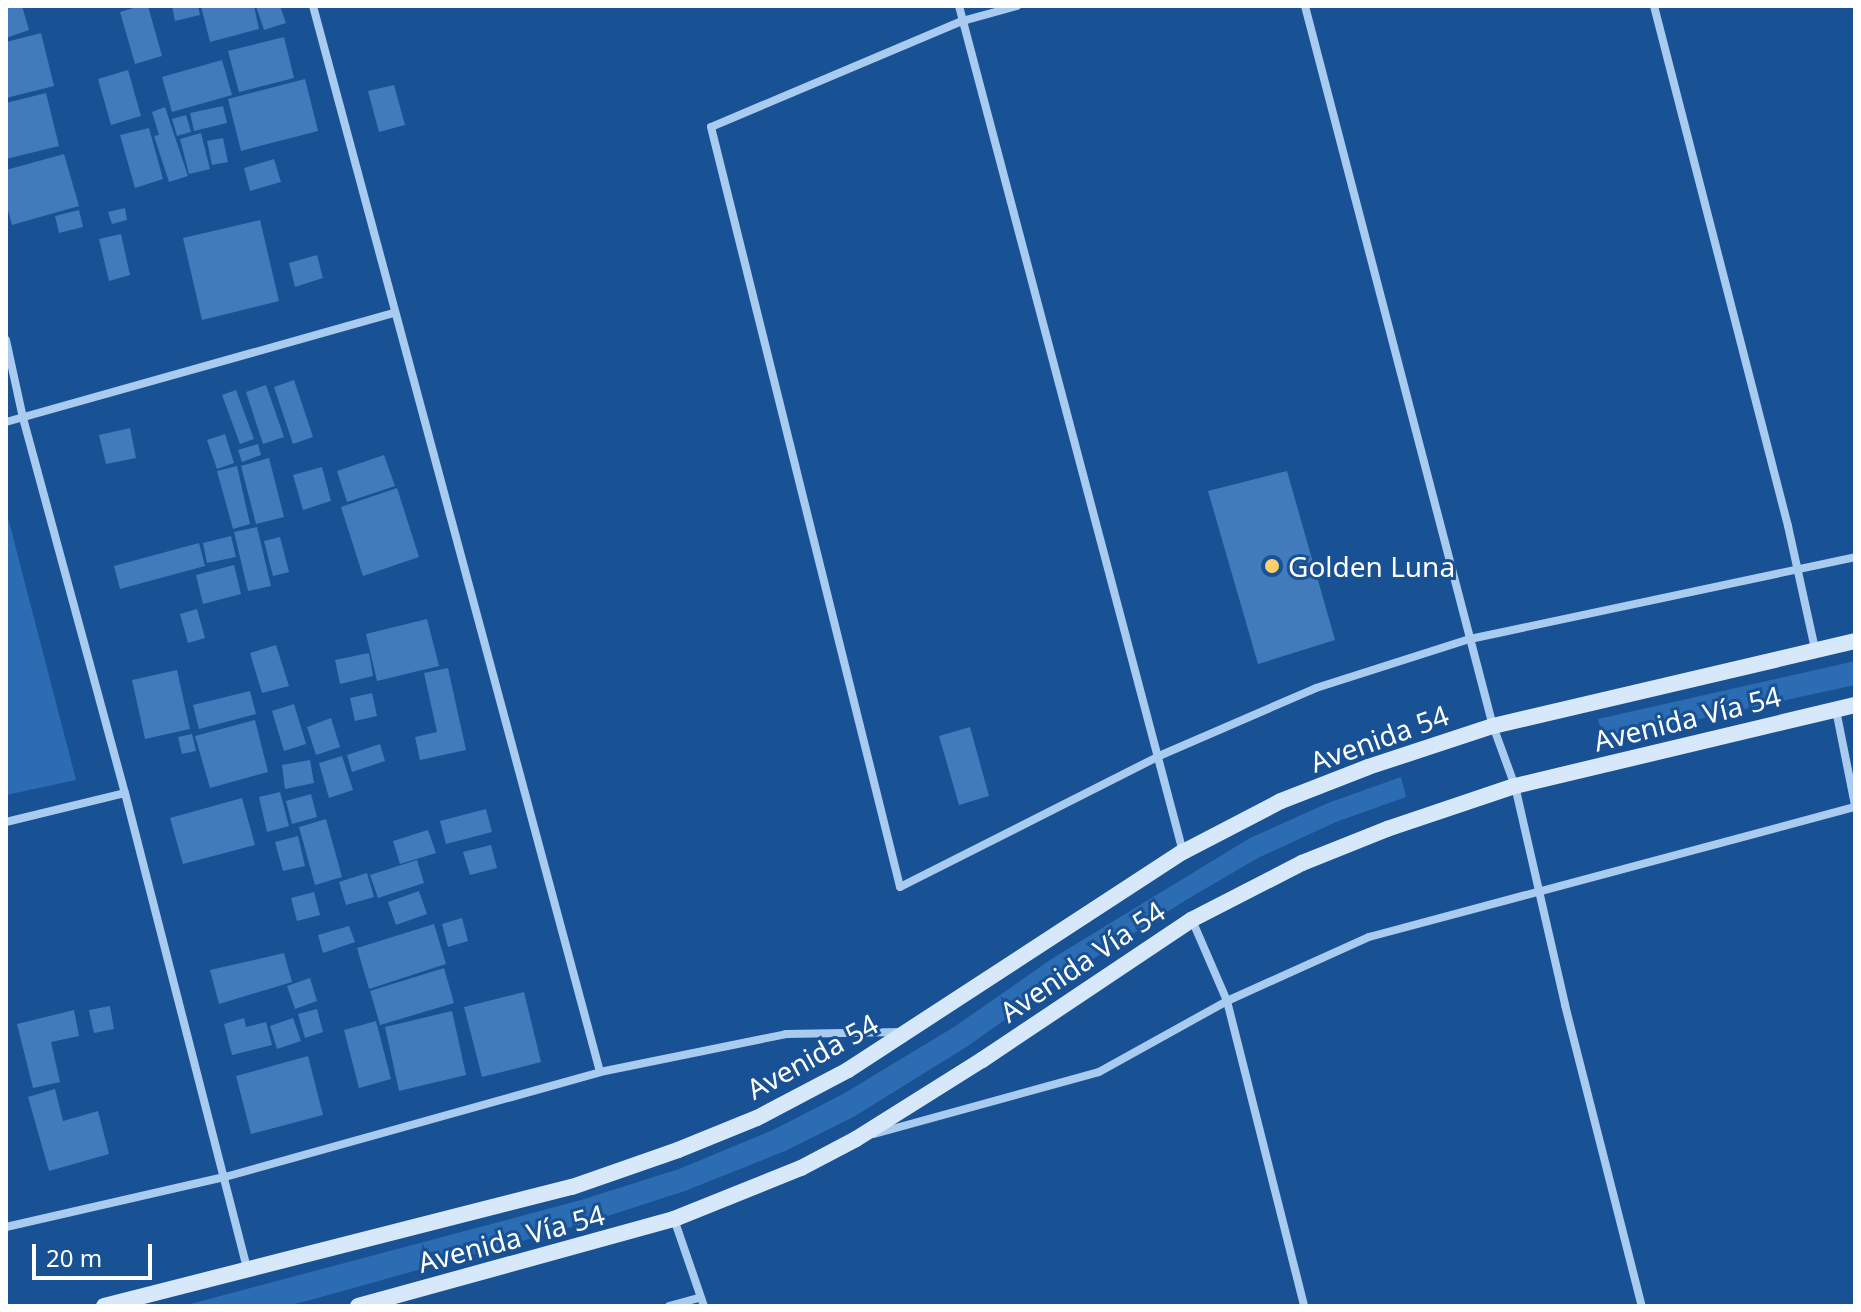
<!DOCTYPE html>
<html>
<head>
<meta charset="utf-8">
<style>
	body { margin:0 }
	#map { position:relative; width:1861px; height:1312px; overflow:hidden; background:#185194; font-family:"Noto Sans",sans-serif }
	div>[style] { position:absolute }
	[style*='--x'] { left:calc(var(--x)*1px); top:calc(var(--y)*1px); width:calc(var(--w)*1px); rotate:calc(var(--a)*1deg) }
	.green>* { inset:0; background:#2c6cb3 }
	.building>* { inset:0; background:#417bbc }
	.minor>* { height:8px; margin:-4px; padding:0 4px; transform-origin:4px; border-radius:4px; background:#a9cbf0 }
	.secondary>* { height:16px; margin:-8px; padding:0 8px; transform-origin:8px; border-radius:8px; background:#d7e8fb }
	.dots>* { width:22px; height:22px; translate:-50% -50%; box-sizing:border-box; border:4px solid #185194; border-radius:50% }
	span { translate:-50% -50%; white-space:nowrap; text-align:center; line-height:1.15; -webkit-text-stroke:6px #185194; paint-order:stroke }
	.poi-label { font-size:28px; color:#fff }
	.left { translate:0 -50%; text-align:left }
	.street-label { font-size:28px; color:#fff }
	.frame { position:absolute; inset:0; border:8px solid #fff; pointer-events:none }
	.scale { position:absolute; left:32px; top:1244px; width:120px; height:36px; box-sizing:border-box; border:4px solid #fff; border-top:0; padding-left:10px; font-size:24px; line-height:28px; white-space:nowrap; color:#fff; -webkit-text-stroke:6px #185194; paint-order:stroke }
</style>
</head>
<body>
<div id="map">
	<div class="green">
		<div style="clip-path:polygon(6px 510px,76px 780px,6px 795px)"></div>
		<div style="clip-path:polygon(1855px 661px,1855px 685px,1603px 740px,1598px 719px)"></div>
		<div style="clip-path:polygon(1401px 777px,1406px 797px,1336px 822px,1258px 858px,1191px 897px,1066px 976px,968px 1046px,855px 1116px,785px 1151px,685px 1191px,586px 1223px,314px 1299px,287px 1306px,183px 1306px,581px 1200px,679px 1169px,773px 1130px,843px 1094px,954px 1027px,1053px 958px,1250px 838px,1328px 803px)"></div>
	</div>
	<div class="building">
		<div style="clip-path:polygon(6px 6px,22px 6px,29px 30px,6px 38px)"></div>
		<div style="clip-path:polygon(140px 6px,148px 6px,162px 56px,135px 64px,120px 12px)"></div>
		<div style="clip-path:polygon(172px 6px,198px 6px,200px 15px,175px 21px)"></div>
		<div style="clip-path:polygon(201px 6px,254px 6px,259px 29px,210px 42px)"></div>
		<div style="clip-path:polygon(256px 6px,280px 6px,286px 23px,264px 30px)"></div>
		<div style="clip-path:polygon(41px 33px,54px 86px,6px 98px,6px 42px)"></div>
		<div style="clip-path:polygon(284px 37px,294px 78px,239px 92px,228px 51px)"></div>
		<div style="clip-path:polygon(222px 60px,232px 95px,172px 112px,162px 77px)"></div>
		<div style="clip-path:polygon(128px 70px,141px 116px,111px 125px,98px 79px)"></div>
		<div style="clip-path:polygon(305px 79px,318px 131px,241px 151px,228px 99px)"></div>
		<div style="clip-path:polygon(394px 85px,405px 125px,379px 132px,368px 91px)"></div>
		<div style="clip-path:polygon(46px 93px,59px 146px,6px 159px,6px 103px)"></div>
		<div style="clip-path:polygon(223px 106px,227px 123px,194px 131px,190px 113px)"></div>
		<div style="clip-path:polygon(165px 107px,188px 176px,169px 182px,154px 136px,159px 135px,152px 112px)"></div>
		<div style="clip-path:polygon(186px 115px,191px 132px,177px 136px,172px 119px)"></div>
		<div style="clip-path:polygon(149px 128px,163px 179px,135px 188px,120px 135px)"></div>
		<div style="clip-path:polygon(201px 133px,210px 169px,189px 174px,180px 139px)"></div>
		<div style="clip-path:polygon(223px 138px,228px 162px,212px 165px,207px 141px)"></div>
		<div style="clip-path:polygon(64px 154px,79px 206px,12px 225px,6px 203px,6px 170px)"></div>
		<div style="clip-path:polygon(274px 159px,281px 182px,250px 191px,244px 168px)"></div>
		<div style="clip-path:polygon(125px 208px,127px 220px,112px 224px,108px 212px)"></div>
		<div style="clip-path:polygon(79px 210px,83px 227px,59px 233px,55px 216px)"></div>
		<div style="clip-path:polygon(260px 220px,279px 301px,202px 320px,183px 238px)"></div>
		<div style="clip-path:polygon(121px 234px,130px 275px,109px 281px,99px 239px)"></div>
		<div style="clip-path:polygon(317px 255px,323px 278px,295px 287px,289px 263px)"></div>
		<div style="clip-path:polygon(294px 380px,313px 437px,293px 444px,274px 387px)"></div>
		<div style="clip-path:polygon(266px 385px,284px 437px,263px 444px,246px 392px)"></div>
		<div style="clip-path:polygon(236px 390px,254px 439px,240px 444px,222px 395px)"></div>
		<div style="clip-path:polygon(130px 428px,136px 458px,106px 464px,99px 435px)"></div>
		<div style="clip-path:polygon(225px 434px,234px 463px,217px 469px,207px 440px)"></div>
		<div style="clip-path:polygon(258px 444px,261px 455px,242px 462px,238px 450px)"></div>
		<div style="clip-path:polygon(384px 455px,395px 486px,347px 502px,337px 471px)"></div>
		<div style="clip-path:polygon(269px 458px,284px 517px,256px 524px,241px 466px)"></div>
		<div style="clip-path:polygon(237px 466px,250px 524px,233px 529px,217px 471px)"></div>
		<div style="clip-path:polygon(322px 467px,331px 501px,303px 510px,293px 475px)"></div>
		<div style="clip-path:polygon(1287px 471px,1335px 640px,1258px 664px,1208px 491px)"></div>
		<div style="clip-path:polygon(397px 488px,419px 557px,363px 576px,341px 507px)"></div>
		<div style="clip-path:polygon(257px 527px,271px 586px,248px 591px,234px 532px)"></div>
		<div style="clip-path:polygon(231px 536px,236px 557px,207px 563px,203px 543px)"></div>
		<div style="clip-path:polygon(280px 537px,289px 572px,273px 576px,264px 541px)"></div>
		<div style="clip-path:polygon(199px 543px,205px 566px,120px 589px,114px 566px)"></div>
		<div style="clip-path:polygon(234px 565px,241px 594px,203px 604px,196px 575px)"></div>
		<div style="clip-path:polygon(197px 609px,205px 638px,188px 643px,180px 614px)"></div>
		<div style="clip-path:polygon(427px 619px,439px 666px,377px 681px,366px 634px)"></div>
		<div style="clip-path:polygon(276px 645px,289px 686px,262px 693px,250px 653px)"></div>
		<div style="clip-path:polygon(369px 653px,373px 676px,340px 684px,335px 660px)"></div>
		<div style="clip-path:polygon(448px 668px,466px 750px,420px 760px,415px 737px,437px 732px,424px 673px)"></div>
		<div style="clip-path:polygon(177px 670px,190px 729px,145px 739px,132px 680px)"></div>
		<div style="clip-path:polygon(250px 691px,256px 714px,199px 729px,193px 705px)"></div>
		<div style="clip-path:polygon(372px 693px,377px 716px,355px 721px,350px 698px)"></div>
		<div style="clip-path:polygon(294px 704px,306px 744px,284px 751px,272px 711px)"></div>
		<div style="clip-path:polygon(331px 718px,340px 747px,316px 755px,307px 727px)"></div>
		<div style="clip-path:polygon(255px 720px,268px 772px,210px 788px,195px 736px)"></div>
		<div style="clip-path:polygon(970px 727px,989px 796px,959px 805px,939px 736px)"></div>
		<div style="clip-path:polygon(192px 734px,196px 751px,182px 754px,178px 737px)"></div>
		<div style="clip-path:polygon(380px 744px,385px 761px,352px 772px,347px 755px)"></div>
		<div style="clip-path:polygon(342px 756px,353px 790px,329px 798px,319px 763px)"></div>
		<div style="clip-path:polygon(310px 760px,314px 783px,285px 789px,282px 765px)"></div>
		<div style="clip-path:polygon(280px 792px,289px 826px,267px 832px,259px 797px)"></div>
		<div style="clip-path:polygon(311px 794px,317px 817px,292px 824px,286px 801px)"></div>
		<div style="clip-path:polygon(242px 798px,255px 845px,183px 864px,170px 818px)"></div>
		<div style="clip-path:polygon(486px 809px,492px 832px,446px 844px,440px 821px)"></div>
		<div style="clip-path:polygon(326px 819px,342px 877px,315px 885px,299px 827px)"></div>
		<div style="clip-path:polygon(428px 830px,436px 853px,400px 864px,393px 841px)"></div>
		<div style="clip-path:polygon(298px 836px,305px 866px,283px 871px,275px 842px)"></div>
		<div style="clip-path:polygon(491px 845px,497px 868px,470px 875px,463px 852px)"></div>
		<div style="clip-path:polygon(417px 860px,424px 883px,378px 898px,370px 875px)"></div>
		<div style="clip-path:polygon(367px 873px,374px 897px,346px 905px,339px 882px)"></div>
		<div style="clip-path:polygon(419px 891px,427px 914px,396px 925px,388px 902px)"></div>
		<div style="clip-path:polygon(314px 892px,320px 915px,297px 921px,291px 898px)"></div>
		<div style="clip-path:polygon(462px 918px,468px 941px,448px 947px,442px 924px)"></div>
		<div style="clip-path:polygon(434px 924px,446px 964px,369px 989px,357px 948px)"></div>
		<div style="clip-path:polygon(349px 926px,355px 942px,323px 953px,318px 935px)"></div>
		<div style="clip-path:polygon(284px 953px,292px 982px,219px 1004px,210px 970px)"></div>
		<div style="clip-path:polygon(444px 968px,454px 1003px,380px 1025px,370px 991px)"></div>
		<div style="clip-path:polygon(310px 978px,317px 1001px,295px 1009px,287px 986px)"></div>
		<div style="clip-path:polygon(524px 992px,541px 1062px,482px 1077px,464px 1007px)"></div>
		<div style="clip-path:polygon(110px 1006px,114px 1029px,94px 1033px,89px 1010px)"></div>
		<div style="clip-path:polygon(317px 1009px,323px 1032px,305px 1038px,298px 1014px)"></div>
		<div style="clip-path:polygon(74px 1010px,79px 1036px,51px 1042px,60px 1082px,33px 1088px,17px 1024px)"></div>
		<div style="clip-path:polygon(452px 1011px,466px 1075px,399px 1091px,385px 1027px)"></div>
		<div style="clip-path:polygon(244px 1018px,246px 1027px,266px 1022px,272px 1045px,232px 1055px,224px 1024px)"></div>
		<div style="clip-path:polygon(293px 1018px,301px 1041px,277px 1049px,270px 1026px)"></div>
		<div style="clip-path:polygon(376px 1021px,391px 1079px,359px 1088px,344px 1030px)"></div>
		<div style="clip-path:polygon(308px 1056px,323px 1115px,251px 1134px,236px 1076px)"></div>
		<div style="clip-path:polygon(55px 1089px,63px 1121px,98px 1111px,109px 1154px,49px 1171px,28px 1097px)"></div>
	</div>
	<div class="minor">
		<div style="--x:313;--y:6;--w:1104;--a:74.93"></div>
		<div style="--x:959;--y:6;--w:875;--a:75.17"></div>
		<div style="--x:1017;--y:6;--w:57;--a:164.7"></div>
		<div style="--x:962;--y:21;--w:272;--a:157.1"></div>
		<div style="--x:711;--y:127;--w:783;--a:76.03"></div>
		<div style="--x:900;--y:887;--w:290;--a:-26.8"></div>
		<div style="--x:1159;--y:756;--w:171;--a:-23.4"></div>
		<div style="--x:1316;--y:688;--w:162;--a:-17.7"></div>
		<div style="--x:1470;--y:639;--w:394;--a:-12"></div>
		<div style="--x:1305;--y:6;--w:744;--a:75.37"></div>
		<div style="--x:1493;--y:726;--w:64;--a:69.9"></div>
		<div style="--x:1515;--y:786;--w:225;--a:77.1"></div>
		<div style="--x:1565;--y:1005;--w:311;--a:75.7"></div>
		<div style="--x:1654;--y:6;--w:537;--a:75.55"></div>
		<div style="--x:1788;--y:526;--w:126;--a:77.6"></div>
		<div style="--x:6;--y:340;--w:80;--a:77.7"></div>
		<div style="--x:23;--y:418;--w:389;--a:74.8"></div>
		<div style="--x:125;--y:793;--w:494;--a:75.6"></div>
		<div style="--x:6;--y:422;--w:403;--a:-15.7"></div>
		<div style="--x:1836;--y:710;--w:97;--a:78.7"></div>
		<div style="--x:6;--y:822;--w:122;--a:-13.7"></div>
		<div style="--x:1192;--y:920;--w:88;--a:66.6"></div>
		<div style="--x:1227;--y:1001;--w:315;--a:75.8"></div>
		<div style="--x:874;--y:1134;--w:233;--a:-15.4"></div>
		<div style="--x:1099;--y:1072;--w:146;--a:-29"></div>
		<div style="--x:1227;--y:1001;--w:156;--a:-24.3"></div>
		<div style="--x:1369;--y:937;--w:503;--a:-14.98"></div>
		<div style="--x:674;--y:1219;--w:92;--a:71"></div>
		<div style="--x:6;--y:1227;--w:225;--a:-12.9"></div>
		<div style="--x:225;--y:1177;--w:389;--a:-15.6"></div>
		<div style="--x:600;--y:1072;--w:190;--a:-11.5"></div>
		<div style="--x:786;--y:1034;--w:115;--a:-1"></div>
		<div style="--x:669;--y:1306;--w:31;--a:-15"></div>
	</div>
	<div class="secondary">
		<div style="--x:104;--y:1306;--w:483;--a:-14.3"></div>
		<div style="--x:572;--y:1187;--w:112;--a:-19.2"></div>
		<div style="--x:678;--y:1150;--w:85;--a:-22.1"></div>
		<div style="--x:757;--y:1118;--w:103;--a:-27.8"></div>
		<div style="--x:848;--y:1070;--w:400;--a:-33.1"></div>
		<div style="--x:1183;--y:852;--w:110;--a:-27.5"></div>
		<div style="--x:1281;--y:801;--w:93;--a:-21.3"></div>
		<div style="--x:1368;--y:767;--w:132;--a:-18.2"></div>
		<div style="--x:1493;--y:726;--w:372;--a:-13.2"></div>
		<div style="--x:358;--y:1306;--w:328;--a:-15.4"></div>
		<div style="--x:674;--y:1219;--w:137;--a:-21.9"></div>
		<div style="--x:801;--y:1168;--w:62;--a:-27.8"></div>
		<div style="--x:856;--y:1139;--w:149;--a:-32.1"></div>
		<div style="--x:982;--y:1060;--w:252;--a:-33.8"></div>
		<div style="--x:1191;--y:920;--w:125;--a:-27.2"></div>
		<div style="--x:1302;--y:863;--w:92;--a:-21.8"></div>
		<div style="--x:1387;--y:829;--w:135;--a:-18.6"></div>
		<div style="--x:1515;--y:786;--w:350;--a:-13.4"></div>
	</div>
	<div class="dots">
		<div style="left:1272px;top:566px;background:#ffd069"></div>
	</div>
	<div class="poi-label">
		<span class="left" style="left:1288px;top:566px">Golden Luna</span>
	</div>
	<div class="street-label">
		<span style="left:1687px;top:718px;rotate:-14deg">Avenida Vía 54</span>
		<span style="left:1379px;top:738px;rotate:-20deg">Avenida 54</span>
		<span style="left:1082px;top:961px;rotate:-34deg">Avenida Vía 54</span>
		<span style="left:812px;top:1056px;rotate:-29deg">Avenida 54</span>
		<span style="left:511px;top:1238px;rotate:-15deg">Avenida Vía 54</span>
	</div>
	<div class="frame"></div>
	<div class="scale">20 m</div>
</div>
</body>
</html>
